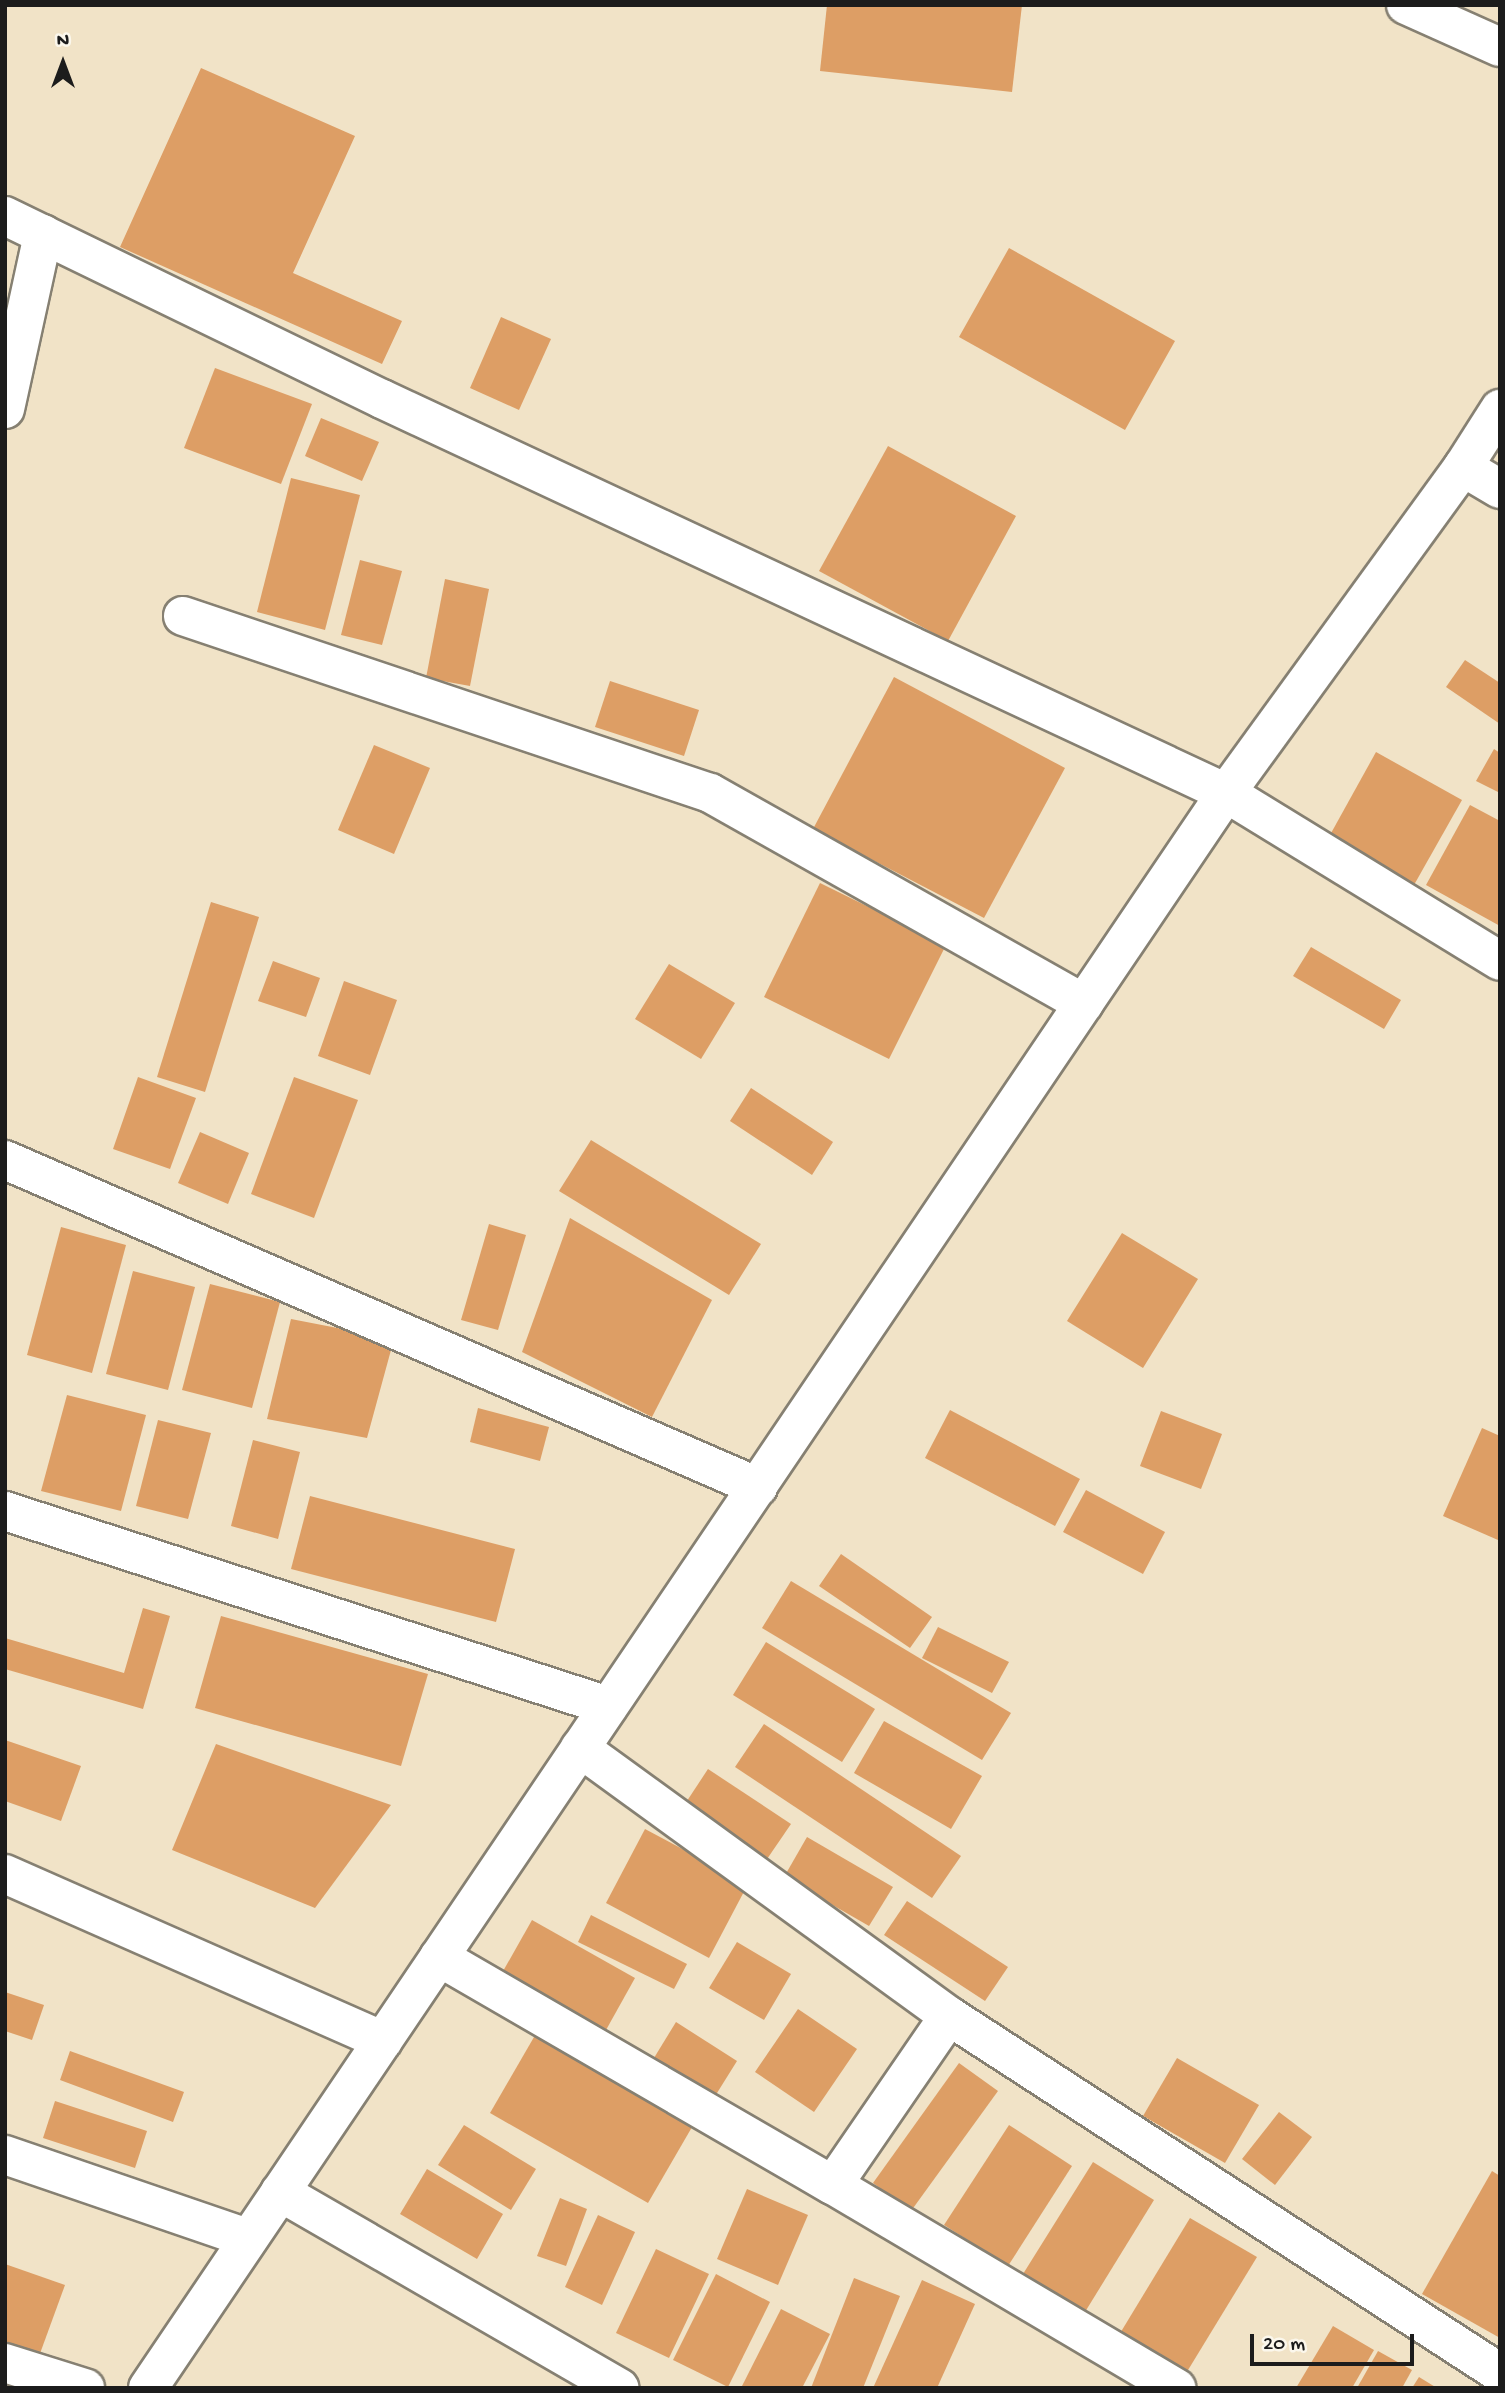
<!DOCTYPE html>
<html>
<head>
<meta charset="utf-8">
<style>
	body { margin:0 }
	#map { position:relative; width:1505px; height:2393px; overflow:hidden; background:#f1e3c7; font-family:"Gochi Hand",sans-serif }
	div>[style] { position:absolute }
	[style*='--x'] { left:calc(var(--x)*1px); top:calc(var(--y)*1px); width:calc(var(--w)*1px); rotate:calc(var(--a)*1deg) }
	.building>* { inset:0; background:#dd9e65 }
	.roads { filter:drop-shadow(2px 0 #868072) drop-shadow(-2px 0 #868072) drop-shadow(0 2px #868072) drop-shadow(0 -2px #868072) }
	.minor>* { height:38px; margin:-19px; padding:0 19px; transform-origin:19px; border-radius:19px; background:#fff }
	.major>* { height:38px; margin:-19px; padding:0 19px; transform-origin:19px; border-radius:19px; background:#fff }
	span { translate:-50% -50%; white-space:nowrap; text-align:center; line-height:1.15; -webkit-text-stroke:5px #fbf7ec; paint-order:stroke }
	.frame { position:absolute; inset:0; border:7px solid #1c1c1c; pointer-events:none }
	.north { position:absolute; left:28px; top:28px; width:70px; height:70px; -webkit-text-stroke:5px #fbf7ec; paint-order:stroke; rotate:0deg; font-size:19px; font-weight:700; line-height:28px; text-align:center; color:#1c1c1c }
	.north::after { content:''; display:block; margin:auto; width:24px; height:32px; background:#1c1c1c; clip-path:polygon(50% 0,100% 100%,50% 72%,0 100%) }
	.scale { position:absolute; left:1250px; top:2334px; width:164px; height:32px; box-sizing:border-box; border:4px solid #1c1c1c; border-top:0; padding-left:9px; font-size:21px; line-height:24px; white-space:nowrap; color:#1c1c1c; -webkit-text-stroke:5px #fbf7ec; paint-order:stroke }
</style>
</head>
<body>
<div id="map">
	<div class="building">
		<div style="clip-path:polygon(827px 5px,1022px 5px,1012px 92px,820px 71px)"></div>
		<div style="clip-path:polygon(201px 68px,355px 136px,293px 273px,402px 321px,382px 364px,120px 247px)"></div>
		<div style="clip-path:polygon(1009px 248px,1175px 341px,1125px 430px,959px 337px)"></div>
		<div style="clip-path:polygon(501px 317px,551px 339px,519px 410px,470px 388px)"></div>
		<div style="clip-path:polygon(215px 368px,312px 404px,281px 484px,184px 448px)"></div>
		<div style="clip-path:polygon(321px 418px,379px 442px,362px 481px,305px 456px)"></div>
		<div style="clip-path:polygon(888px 446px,1016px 516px,948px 641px,819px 571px)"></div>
		<div style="clip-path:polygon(291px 478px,360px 495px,325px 630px,257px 612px)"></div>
		<div style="clip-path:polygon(360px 560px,402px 571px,382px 645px,341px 635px)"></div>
		<div style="clip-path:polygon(445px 579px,489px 589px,470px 686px,426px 678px)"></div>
		<div style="clip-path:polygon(1465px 660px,1500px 683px,1500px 724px,1446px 687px)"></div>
		<div style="clip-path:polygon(894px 677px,1065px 768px,984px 918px,813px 829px)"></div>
		<div style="clip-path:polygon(610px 681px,699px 710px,684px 756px,595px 727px)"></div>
		<div style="clip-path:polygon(374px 745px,430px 768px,394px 854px,338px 830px)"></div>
		<div style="clip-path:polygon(1494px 749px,1500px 753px,1500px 793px,1476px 781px)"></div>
		<div style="clip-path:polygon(1376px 752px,1462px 800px,1410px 892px,1325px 844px)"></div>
		<div style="clip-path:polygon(1470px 805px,1500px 821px,1500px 926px,1426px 885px)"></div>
		<div style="clip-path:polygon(820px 883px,946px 945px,889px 1059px,764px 997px)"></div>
		<div style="clip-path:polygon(211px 902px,259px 917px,205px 1092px,157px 1077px)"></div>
		<div style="clip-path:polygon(1311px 947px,1401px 1000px,1384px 1029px,1293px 976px)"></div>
		<div style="clip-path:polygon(273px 961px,320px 978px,306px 1017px,258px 1001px)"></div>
		<div style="clip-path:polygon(669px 964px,735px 1003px,701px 1059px,635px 1019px)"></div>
		<div style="clip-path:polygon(344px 981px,397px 1000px,370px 1075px,318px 1056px)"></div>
		<div style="clip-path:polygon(138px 1077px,196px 1098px,170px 1169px,113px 1149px)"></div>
		<div style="clip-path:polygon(294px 1077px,358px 1100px,314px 1218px,251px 1194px)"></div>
		<div style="clip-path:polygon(751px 1088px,833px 1142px,812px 1175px,730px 1121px)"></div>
		<div style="clip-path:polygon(200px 1132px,249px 1153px,228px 1204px,178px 1183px)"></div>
		<div style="clip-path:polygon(591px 1140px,761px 1244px,729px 1295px,559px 1191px)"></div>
		<div style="clip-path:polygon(570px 1218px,712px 1300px,652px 1417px,522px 1352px)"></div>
		<div style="clip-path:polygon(489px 1224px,526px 1235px,498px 1330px,461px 1320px)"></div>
		<div style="clip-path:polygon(61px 1227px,126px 1245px,92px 1373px,27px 1355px)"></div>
		<div style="clip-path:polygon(1122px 1233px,1198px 1279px,1143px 1368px,1067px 1321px)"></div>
		<div style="clip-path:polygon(133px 1271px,195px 1287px,168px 1390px,106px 1374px)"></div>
		<div style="clip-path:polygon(210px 1284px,280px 1302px,252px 1408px,182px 1390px)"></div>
		<div style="clip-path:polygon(291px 1319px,394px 1339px,367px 1438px,267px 1419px)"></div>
		<div style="clip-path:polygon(67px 1395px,146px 1415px,121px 1511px,41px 1491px)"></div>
		<div style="clip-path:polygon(478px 1408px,549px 1427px,540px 1461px,470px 1442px)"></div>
		<div style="clip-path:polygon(950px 1410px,1080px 1479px,1055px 1526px,925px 1458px)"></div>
		<div style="clip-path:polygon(1161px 1411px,1222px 1434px,1201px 1489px,1140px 1466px)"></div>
		<div style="clip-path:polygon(158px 1420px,211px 1433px,188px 1519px,136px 1506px)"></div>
		<div style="clip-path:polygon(1482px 1428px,1500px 1436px,1498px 1540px,1443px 1516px)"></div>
		<div style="clip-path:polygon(253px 1440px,300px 1452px,278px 1539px,231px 1526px)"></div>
		<div style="clip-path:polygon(1086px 1490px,1165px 1532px,1143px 1574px,1063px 1532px)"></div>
		<div style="clip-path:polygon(310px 1496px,515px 1549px,496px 1622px,291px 1569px)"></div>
		<div style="clip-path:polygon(841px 1554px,932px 1617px,910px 1648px,819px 1586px)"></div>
		<div style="clip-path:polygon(791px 1581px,1011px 1713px,982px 1760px,762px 1628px)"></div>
		<div style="clip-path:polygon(143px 1608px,170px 1616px,143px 1709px,5px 1669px,5px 1638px,124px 1673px)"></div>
		<div style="clip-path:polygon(221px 1616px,428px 1674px,401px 1766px,195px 1708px)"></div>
		<div style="clip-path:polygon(938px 1627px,1009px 1662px,992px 1693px,922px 1658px)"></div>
		<div style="clip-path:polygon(766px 1642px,875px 1709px,842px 1762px,733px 1695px)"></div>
		<div style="clip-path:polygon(884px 1721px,982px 1776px,951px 1829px,854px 1773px)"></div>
		<div style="clip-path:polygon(764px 1724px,961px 1856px,932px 1898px,735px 1767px)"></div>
		<div style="clip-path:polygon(5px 1740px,81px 1766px,61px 1821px,5px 1801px)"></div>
		<div style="clip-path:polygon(216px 1744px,391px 1805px,315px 1908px,172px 1850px)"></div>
		<div style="clip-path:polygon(708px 1769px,791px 1824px,765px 1862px,683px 1807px)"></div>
		<div style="clip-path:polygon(645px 1829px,748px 1884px,709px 1958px,606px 1903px)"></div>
		<div style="clip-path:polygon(807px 1837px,893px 1887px,869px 1926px,784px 1877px)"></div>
		<div style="clip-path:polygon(907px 1901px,1008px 1967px,985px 2001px,884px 1935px)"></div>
		<div style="clip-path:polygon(591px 1915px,687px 1964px,674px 1989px,578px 1942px)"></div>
		<div style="clip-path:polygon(532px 1920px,635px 1978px,606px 2030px,502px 1973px)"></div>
		<div style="clip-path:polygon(737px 1942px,791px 1974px,764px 2020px,709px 1988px)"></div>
		<div style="clip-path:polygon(5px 1992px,44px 2005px,32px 2040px,5px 2031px)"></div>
		<div style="clip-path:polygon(798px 2009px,857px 2049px,814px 2112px,755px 2072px)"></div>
		<div style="clip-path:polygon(676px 2022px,737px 2061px,707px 2109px,646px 2071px)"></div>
		<div style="clip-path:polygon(541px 2025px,699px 2115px,648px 2203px,490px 2113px)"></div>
		<div style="clip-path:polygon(70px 2051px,184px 2092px,173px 2122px,60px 2080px)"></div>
		<div style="clip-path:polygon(1177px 2058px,1259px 2105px,1225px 2163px,1143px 2116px)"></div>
		<div style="clip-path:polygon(959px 2063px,998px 2091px,911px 2211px,873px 2183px)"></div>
		<div style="clip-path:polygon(55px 2101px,147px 2131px,135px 2168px,43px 2138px)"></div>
		<div style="clip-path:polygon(1279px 2112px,1312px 2137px,1275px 2185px,1242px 2159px)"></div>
		<div style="clip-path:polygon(464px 2125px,536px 2169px,511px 2210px,438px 2165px)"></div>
		<div style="clip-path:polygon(1009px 2125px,1072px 2166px,1008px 2266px,944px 2225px)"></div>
		<div style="clip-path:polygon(1093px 2162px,1154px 2200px,1085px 2312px,1023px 2274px)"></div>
		<div style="clip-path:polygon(427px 2169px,503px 2214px,477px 2259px,400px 2214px)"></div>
		<div style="clip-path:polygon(1492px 2171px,1500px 2176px,1500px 2338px,1422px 2294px)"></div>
		<div style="clip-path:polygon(747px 2189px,808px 2215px,778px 2285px,717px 2259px)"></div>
		<div style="clip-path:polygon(560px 2198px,587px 2209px,566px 2266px,537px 2256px)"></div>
		<div style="clip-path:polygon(598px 2215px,635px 2232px,602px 2305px,565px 2287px)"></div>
		<div style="clip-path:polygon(1190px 2218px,1257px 2257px,1185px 2375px,1119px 2335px)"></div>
		<div style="clip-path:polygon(656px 2249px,709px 2274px,669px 2358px,616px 2333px)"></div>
		<div style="clip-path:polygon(5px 2264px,65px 2285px,38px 2359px,5px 2347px)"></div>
		<div style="clip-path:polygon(716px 2274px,770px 2302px,728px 2387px,673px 2360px)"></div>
		<div style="clip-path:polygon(854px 2278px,900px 2296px,863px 2388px,811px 2388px)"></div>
		<div style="clip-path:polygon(922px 2280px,975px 2304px,937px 2388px,873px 2388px)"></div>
		<div style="clip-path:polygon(781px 2309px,830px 2334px,802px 2388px,741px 2388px)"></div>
		<div style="clip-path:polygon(1333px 2326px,1374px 2350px,1352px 2388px,1296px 2388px)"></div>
		<div style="clip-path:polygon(1378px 2351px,1412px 2370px,1402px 2388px,1357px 2388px)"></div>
		<div style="clip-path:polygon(1419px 2377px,1437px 2388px,1412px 2388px)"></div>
	</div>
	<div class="roads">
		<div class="minor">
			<div style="--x:1406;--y:5;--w:103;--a:24.1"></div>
			<div style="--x:5;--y:216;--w:419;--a:25.9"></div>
			<div style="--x:382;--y:399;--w:931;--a:25.02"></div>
			<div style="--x:1226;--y:793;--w:321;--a:31.5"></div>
			<div style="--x:5;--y:409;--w:179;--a:-77.7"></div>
			<div style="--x:1463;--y:467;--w:43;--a:30.7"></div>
			<div style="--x:183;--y:616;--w:556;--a:18.57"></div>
			<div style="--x:710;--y:793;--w:429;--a:29.4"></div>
			<div style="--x:5;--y:1160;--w:821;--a:23.47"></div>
			<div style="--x:5;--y:1511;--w:634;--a:17.92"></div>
			<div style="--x:580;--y:1748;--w:456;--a:36"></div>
			<div style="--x:949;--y:2016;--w:657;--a:32.94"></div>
			<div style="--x:5;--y:1874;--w:413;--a:23.8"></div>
			<div style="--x:439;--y:1957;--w:455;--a:30.1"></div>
			<div style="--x:949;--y:2016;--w:205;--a:124.5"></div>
			<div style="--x:833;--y:2185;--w:399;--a:30.6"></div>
			<div style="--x:5;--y:2155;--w:257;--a:18.9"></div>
			<div style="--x:280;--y:2192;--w:392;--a:30"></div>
			<div style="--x:5;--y:2363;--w:84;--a:17.4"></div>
		</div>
		<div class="major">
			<div style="--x:148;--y:2388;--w:1925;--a:-55.95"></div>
			<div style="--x:1226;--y:793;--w:403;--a:-54"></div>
			<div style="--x:1463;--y:467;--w:69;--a:-57.5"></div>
		</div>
	</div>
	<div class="frame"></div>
	<div class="north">N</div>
	<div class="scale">20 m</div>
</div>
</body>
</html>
